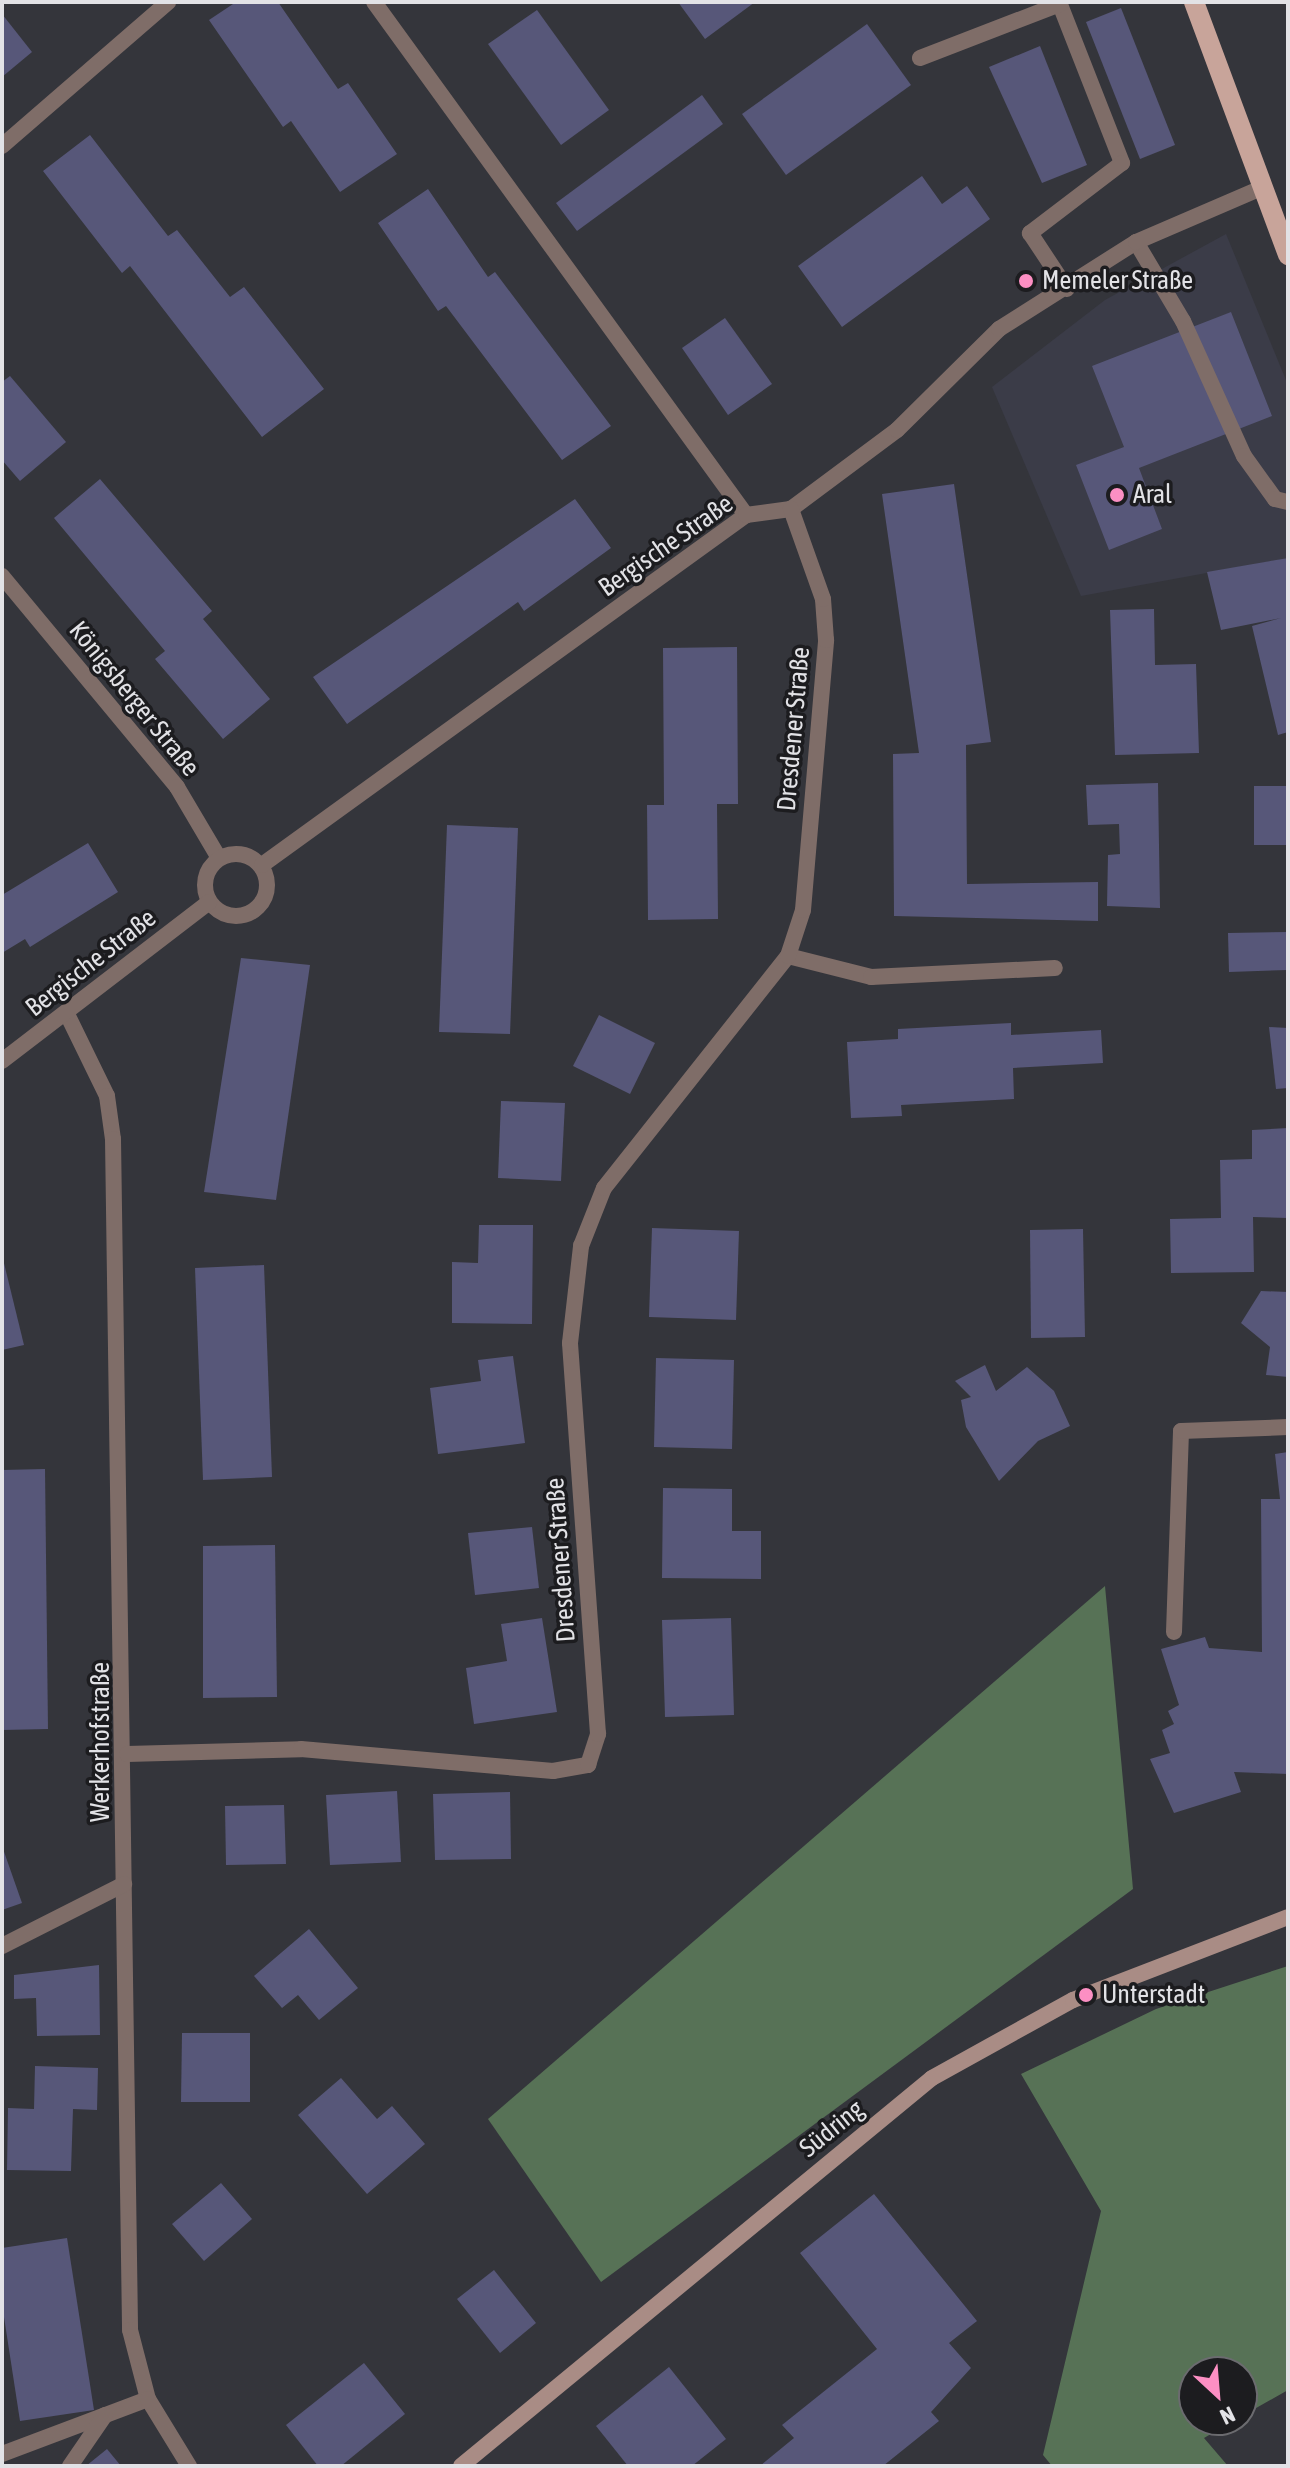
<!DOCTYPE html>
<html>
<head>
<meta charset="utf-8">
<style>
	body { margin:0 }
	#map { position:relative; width:1290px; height:2468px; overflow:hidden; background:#34353b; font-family:"Asap Condensed",sans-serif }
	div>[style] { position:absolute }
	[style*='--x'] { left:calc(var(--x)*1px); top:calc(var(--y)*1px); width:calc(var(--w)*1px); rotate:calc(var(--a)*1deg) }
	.built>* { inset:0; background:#3b3c48 }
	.forest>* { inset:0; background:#577256 }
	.building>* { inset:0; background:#575779 }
	.lane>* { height:16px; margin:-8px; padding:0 8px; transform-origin:8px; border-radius:8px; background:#7f6d68 }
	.street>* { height:16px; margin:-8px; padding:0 8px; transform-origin:8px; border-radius:8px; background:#7f6d68 }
	.street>.ring { margin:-8px; padding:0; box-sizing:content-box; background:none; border:16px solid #7f6d68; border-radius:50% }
	.secondary>* { height:16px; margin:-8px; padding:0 8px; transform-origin:8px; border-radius:8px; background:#a98c85 }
	.primary>* { height:20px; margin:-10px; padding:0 10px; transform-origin:10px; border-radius:10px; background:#c8a49a }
	.dots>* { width:22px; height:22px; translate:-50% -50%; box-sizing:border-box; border:4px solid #1c1c1f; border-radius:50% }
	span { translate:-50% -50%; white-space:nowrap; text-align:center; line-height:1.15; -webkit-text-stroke:7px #1c1c1f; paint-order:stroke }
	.poi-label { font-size:26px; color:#e2e2e6 }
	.left { translate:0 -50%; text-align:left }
	.street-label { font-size:26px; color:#e2e2e6 }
	.frame { position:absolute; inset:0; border:4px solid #e2e2e6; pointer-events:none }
	.north { position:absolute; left:1178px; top:2356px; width:80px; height:80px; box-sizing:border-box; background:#1c1c1f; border:2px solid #6b6b6f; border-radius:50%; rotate:154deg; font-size:22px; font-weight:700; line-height:32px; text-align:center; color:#e2e2e6 }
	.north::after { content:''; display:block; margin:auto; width:28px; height:36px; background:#fc8fc3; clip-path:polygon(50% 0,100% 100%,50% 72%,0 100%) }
</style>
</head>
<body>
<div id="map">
	<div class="built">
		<div style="clip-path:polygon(1226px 234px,1288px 385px,1288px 558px,1081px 596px,992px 387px,1105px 300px)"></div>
	</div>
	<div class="forest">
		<div style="clip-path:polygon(1105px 1586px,1133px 1889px,601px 2282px,488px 2119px)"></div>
		<div style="clip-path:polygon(1288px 1966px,1288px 2390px,1242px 2416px,1242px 2372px,1194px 2372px,1194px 2420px,1235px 2420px,1204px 2438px,1228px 2466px,1052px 2466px,1043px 2455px,1101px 2211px,1021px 2074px,1156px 2009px)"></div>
	</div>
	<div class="building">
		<div style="clip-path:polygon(236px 2px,278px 2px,338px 89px,348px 83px,397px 154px,340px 192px,291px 121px,283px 127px,209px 20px)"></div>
		<div style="clip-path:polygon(678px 2px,755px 2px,705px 39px)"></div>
		<div style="clip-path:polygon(1121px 8px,1175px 145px,1140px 159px,1086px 22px)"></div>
		<div style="clip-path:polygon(537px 10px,609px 110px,561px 145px,488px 44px)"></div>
		<div style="clip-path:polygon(2px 14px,32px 52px,2px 77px)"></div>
		<div style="clip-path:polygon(867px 24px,911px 85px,786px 175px,742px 114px)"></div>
		<div style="clip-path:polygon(1040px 46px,1087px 165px,1042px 183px,989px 67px)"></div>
		<div style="clip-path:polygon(702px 95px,723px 124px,577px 231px,556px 203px)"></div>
		<div style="clip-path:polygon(90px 135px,168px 236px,177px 230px,230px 297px,244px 287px,324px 389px,262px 437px,130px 266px,122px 273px,43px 171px)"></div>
		<div style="clip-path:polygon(922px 176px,942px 204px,967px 186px,990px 219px,842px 327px,798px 266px)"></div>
		<div style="clip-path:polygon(428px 189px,488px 277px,495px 272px,611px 426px,562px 460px,446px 306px,438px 311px,378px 223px)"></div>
		<div style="clip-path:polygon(1231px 312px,1272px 416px,1139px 468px,1162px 529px,1109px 550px,1076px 465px,1124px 447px,1092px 366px)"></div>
		<div style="clip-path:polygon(725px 318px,772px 384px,728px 415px,682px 348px)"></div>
		<div style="clip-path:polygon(10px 376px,66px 442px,20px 481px,2px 460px,2px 382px)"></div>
		<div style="clip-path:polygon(100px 479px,212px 611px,203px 619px,270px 699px,223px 739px,155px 659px,165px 651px,54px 518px)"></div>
		<div style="clip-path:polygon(954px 484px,991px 742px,966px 745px,967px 884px,1098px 882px,1098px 921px,894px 916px,893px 754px,919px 753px,882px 494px)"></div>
		<div style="clip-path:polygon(575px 499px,611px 548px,524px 611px,518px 602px,347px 724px,313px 677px)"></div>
		<div style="clip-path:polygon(1288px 558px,1288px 732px,1278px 735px,1252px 626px,1281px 618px,1221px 630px,1207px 572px)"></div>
		<div style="clip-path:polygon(1154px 609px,1155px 665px,1196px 664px,1199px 753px,1115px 755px,1110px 610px)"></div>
		<div style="clip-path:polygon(737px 647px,738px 804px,717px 804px,718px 919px,648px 920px,647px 805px,664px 805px,663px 648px)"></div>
		<div style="clip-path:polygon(1158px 783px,1160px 908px,1107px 906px,1108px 855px,1120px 854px,1119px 824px,1088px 825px,1086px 785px)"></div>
		<div style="clip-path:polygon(1254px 786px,1288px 786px,1288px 845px,1254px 845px)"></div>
		<div style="clip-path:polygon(447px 825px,518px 828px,510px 1034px,439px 1032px)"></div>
		<div style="clip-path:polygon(88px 843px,118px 892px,30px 947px,25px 939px,2px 953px,2px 895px)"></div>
		<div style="clip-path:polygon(1288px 932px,1288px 970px,1229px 972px,1228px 933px)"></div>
		<div style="clip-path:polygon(241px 958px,310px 965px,276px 1200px,204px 1192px)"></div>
		<div style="clip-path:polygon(599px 1015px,655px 1043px,630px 1094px,573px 1066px)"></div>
		<div style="clip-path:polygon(1011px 1023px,1011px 1035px,1101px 1030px,1103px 1063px,1013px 1068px,1014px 1099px,901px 1105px,902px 1116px,851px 1118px,847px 1042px,898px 1039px,898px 1029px)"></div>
		<div style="clip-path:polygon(1269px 1027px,1288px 1028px,1288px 1088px,1276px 1089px)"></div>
		<div style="clip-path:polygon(501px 1101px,565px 1103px,561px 1181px,498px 1178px)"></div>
		<div style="clip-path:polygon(1288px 1128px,1288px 1218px,1253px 1217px,1254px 1272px,1171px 1273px,1170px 1219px,1221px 1218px,1220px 1160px,1252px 1159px,1252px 1130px)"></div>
		<div style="clip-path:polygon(479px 1225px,533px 1225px,532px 1324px,452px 1323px,452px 1262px,478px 1263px)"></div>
		<div style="clip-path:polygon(652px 1228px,739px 1231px,736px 1320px,649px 1317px)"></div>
		<div style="clip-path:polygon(1083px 1229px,1085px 1337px,1031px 1338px,1030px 1230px)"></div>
		<div style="clip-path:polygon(2px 1255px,24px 1345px,2px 1350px)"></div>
		<div style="clip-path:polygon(264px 1265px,272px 1477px,203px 1480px,195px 1268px)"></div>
		<div style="clip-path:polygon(1261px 1291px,1288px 1292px,1288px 1377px,1266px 1375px,1270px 1347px,1241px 1323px)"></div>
		<div style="clip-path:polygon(513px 1356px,525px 1443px,438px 1454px,430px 1388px,481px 1381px,478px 1360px)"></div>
		<div style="clip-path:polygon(656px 1358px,734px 1360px,732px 1449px,654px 1447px)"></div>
		<div style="clip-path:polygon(985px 1365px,996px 1391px,1027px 1367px,1054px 1391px,1070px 1426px,1038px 1441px,999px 1481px,966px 1427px,961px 1400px,971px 1397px,955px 1381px)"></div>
		<div style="clip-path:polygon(1288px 1452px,1288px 1774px,1234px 1772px,1241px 1792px,1174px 1813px,1150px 1759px,1170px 1753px,1162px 1730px,1174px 1724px,1168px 1711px,1179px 1705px,1161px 1649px,1205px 1637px,1209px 1648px,1262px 1652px,1261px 1499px,1280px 1499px,1275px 1454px)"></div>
		<div style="clip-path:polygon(45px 1469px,48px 1729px,2px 1730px,2px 1470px)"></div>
		<div style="clip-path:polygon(663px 1488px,732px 1489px,732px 1531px,761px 1531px,761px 1579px,662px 1578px)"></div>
		<div style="clip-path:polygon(532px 1527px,539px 1588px,475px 1595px,468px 1533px)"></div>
		<div style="clip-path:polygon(275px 1545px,277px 1697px,203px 1698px,203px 1546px)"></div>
		<div style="clip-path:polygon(542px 1618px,557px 1712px,474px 1724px,466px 1668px,507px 1661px,501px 1624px)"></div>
		<div style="clip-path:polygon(731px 1618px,734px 1715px,665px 1717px,662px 1620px)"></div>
		<div style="clip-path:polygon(397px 1791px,401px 1862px,330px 1865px,326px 1795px)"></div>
		<div style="clip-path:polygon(510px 1792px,511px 1859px,435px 1860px,433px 1794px)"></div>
		<div style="clip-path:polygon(284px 1805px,286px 1864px,226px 1865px,225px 1806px)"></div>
		<div style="clip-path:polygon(2px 1846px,22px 1903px,2px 1910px)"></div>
		<div style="clip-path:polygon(309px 1929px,358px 1988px,319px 2020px,298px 1995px,282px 2008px,254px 1976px)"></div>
		<div style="clip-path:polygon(99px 1965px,100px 2035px,37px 2036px,36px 1998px,14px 1999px,14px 1975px)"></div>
		<div style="clip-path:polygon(182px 2033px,250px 2033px,250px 2102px,181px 2102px)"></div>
		<div style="clip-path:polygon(35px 2066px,98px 2068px,97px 2110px,73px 2109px,71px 2171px,7px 2170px,8px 2108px,34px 2109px)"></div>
		<div style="clip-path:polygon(341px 2078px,377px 2119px,392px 2106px,425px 2144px,367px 2194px,298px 2115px)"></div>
		<div style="clip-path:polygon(221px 2183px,252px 2219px,204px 2261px,172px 2224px)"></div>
		<div style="clip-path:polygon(874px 2194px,977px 2321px,949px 2343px,971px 2368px,931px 2412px,939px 2421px,883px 2466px,760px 2466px,794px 2438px,782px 2425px,877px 2349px,800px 2253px)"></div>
		<div style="clip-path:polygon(67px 2238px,94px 2410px,20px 2421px,2px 2304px,2px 2248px)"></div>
		<div style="clip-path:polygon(494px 2270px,536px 2323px,500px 2353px,457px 2299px)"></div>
		<div style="clip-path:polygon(364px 2363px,405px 2414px,341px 2466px,318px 2466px,286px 2425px)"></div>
		<div style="clip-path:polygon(669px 2367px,726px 2439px,692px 2466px,628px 2466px,596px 2426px)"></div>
		<div style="clip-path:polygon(107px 2449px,121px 2466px,86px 2466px)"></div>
	</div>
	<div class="lane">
		<div style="--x:1136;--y:242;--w:92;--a:59.3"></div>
		<div style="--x:1183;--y:321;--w:148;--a:65.7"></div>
		<div style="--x:1244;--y:456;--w:53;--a:54.2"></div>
		<div style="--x:1275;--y:499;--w:13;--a:13"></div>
		<div style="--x:1174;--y:1632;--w:201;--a:-88"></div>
		<div style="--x:1181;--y:1431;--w:107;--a:-2.1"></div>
		<div style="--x:2;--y:2454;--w:156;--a:-20.6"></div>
		<div style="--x:70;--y:2466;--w:62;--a:-55.5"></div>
	</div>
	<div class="street">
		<div style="--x:374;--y:2;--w:634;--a:54.05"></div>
		<div style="--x:1059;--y:2;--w:173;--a:68.6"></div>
		<div style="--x:1122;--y:163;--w:116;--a:142.7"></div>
		<div style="--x:1030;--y:233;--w:67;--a:56.5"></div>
		<div style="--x:920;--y:58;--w:150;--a:-21.1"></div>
		<div style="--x:2;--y:146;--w:220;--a:-40.9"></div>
		<div style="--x:2;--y:576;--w:274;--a:50.3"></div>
		<div style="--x:177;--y:787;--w:82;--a:59.4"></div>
		<div class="ring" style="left:205px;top:854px;width:46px;height:46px"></div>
		<div style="--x:262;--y:865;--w:597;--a:-35.87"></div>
		<div style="--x:746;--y:515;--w:45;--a:-7.6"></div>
		<div style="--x:791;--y:509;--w:132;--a:-36.7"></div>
		<div style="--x:897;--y:430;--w:144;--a:-44.7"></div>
		<div style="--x:999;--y:329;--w:162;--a:-32.4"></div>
		<div style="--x:1136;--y:242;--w:139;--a:-23.3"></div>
		<div style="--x:788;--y:956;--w:86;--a:14.2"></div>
		<div style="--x:871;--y:977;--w:184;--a:-2.8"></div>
		<div style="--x:67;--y:1014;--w:91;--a:64"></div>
		<div style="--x:107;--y:1096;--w:43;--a:82.1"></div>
		<div style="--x:113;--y:1139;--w:1191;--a:89.18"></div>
		<div style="--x:130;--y:2330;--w:71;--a:75.4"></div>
		<div style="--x:148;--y:2399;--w:79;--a:58.5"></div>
		<div style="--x:2;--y:1061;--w:261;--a:-37.5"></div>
		<div style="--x:127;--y:1754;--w:174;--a:-1.6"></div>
		<div style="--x:301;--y:1749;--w:253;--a:5"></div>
		<div style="--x:553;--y:1771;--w:36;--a:-10"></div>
		<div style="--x:588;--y:1765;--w:33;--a:-72"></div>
		<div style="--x:598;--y:1734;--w:392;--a:-94.1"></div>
		<div style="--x:570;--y:1343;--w:98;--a:-83.5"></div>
		<div style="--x:581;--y:1246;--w:62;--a:-68.4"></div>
		<div style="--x:604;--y:1188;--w:296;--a:-51.6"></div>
		<div style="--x:788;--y:956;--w:48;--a:-71.9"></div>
		<div style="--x:803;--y:910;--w:271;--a:-85.1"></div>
		<div style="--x:826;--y:640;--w:41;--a:-94.2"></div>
		<div style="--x:823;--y:599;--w:96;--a:-109.6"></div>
		<div style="--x:2;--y:1946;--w:137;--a:-26.9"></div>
	</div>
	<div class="secondary">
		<div style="--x:461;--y:2466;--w:610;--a:-39.48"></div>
		<div style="--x:932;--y:2078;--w:161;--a:-29"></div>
		<div style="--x:1073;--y:2000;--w:230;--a:-21.1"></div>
	</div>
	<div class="primary">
		<div style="--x:1194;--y:2;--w:270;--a:69.6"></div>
	</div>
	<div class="dots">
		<div style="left:1026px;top:281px;background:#fc8fc3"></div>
		<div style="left:1117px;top:495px;background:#fc8fc3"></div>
		<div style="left:1086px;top:1995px;background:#fc8fc3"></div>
	</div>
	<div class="poi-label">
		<span class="left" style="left:1042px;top:281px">Memeler Straße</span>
		<span class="left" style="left:1133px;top:495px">Aral</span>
		<span class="left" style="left:1102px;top:1995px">Unterstadt</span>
	</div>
	<div class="street-label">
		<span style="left:666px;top:546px;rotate:-35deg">Bergische Straße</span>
		<span style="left:134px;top:699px;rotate:51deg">Königsberger Straße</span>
		<span style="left:794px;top:729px;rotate:-85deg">Dresdener Straße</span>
		<span style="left:91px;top:963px;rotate:-38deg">Bergische Straße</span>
		<span style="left:561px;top:1560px;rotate:-94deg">Dresdener Straße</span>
		<span style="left:101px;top:1742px;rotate:-90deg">Werkerhofstraße</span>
		<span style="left:832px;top:2129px;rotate:-39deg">Südring</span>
	</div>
	<div class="frame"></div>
	<div class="north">N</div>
</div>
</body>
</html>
